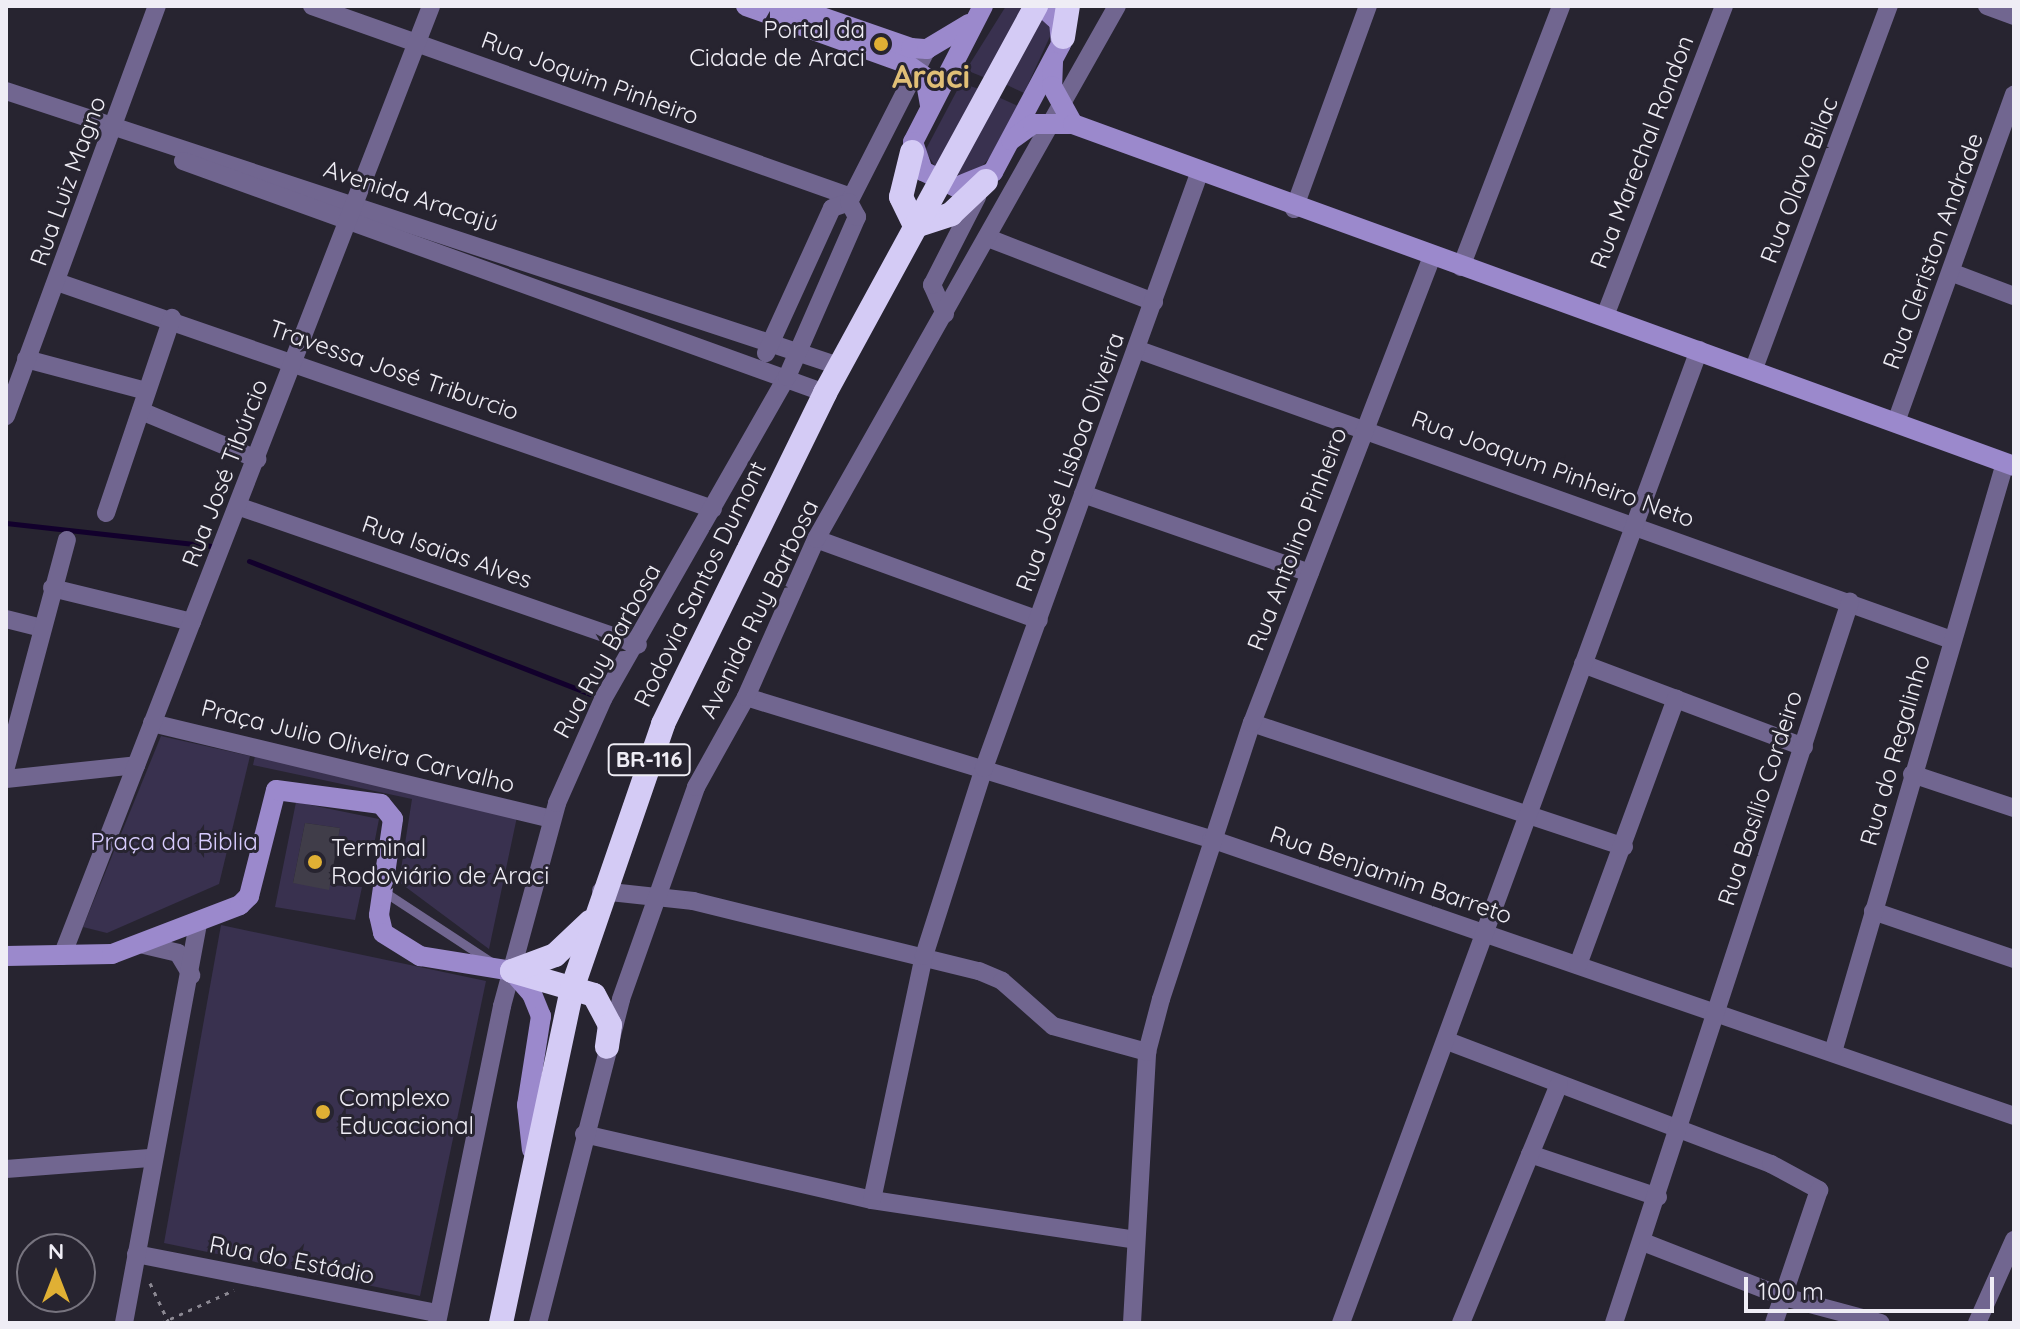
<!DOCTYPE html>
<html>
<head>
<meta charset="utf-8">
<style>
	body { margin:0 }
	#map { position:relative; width:2020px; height:1329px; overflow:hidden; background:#272430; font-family:Quicksand,sans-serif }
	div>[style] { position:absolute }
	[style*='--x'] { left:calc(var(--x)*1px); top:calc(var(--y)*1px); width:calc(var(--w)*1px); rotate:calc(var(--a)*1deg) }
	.green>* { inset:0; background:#39314f }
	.stream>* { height:5px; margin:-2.5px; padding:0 2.5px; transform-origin:2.5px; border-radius:2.5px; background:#12002c }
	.building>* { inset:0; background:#403d49 }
	.path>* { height:3px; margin-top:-1.5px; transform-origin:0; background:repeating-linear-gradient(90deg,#8b8892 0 4px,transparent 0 10px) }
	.lane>* { height:9px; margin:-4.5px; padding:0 4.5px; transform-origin:4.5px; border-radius:4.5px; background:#716690 }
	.street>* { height:18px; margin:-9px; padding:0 9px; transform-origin:9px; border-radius:9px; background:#716690 }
	.secondary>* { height:20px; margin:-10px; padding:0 10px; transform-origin:10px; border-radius:10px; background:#9b89cc }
	.highway>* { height:24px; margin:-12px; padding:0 12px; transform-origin:12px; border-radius:12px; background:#d4cbf5 }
	.dots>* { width:22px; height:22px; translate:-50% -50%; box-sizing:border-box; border:4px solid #272430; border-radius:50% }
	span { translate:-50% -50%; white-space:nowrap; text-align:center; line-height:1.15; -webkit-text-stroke:6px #272430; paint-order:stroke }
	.shield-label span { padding:2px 6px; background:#272430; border:2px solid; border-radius:6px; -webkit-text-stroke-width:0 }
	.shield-label { font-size:22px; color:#efedf5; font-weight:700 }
	.poi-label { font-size:24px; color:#efedf5 }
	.right { translate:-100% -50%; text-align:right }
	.left { translate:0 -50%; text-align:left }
	.street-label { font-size:24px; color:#efedf5 }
	.park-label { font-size:24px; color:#d7cbfd }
	.district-label { font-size:32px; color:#e0bf76; font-weight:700 }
	.frame { position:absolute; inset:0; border:8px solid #efedf5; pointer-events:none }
	.north { position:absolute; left:16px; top:1233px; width:80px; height:80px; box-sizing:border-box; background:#272430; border:2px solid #77747f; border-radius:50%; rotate:0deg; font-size:22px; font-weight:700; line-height:32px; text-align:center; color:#efedf5 }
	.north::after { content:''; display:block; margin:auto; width:28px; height:36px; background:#e0b034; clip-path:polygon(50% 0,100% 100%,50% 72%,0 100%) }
	.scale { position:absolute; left:1744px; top:1277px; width:250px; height:36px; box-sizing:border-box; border:4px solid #efedf5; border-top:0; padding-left:10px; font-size:24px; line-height:28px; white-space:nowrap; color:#efedf5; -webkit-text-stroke:6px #272430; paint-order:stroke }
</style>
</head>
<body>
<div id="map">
	<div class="green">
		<div style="clip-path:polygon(1006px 6px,1024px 8px,988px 79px,966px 70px)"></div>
		<div style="clip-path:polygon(1041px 14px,1052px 32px,1024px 93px,1005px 84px)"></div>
		<div style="clip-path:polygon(961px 83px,979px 89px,937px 169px,925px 151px)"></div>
		<div style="clip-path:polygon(998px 97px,1018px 106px,990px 157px,978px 171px,953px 176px)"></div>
		<div style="clip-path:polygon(161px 736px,250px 756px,219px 884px,107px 933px,83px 927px)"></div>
		<div style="clip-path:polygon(255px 756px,518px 812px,489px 949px,399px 882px,412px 799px,253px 765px)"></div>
		<div style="clip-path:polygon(296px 802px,379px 819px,373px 850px,337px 843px,340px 828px,305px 823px,293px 883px,362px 887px,355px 920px,275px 907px)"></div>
		<div style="clip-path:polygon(221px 925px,486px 981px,420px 1296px,164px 1243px)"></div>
	</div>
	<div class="stream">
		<div style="--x:6;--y:523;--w:207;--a:6.4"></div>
		<div style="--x:249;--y:561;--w:366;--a:21.3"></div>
	</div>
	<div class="building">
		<div style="clip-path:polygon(305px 823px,340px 828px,329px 890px,293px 883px)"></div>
	</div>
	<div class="path">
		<div style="--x:150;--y:1283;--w:44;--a:64.6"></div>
		<div style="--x:161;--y:1323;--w:80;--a:-24.3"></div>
	</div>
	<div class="lane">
		<div style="--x:383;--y:891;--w:129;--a:33.3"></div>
	</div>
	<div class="street">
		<div style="--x:312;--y:6;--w:572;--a:19.51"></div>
		<div style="--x:1987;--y:6;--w:29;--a:20"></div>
		<div style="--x:6;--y:91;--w:877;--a:18.27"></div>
		<div style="--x:183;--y:161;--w:683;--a:19.87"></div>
		<div style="--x:1294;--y:209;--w:216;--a:-70"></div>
		<div style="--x:988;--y:238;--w:178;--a:21.1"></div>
		<div style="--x:1461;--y:267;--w:280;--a:-69"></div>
		<div style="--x:1953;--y:273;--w:65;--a:20.7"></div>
		<div style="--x:57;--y:282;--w:694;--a:19.09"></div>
		<div style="--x:945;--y:314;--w:32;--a:-114"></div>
		<div style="--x:932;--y:285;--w:99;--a:-62.9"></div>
		<div style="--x:1605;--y:316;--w:332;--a:-69"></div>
		<div style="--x:1136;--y:349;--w:866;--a:19.63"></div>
		<div style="--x:766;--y:353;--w:159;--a:-65.5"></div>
		<div style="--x:832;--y:208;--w:18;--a:-19"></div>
		<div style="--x:849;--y:202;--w:172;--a:-63"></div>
		<div style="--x:26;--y:359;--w:124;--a:14.9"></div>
		<div style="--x:1753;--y:371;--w:390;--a:-69.6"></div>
		<div style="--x:141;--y:411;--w:126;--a:22.5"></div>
		<div style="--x:6;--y:416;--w:437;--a:-69.8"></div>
		<div style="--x:1896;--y:422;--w:348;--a:-70.2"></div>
		<div style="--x:1083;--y:494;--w:240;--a:19.2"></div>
		<div style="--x:240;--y:507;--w:421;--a:19.1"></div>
		<div style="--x:106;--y:513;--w:206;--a:-71.3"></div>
		<div style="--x:816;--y:539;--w:237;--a:20"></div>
		<div style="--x:52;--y:588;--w:144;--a:13.7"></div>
		<div style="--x:6;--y:619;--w:36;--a:14"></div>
		<div style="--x:1583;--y:664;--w:236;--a:20.6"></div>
		<div style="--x:746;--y:697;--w:486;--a:17"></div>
		<div style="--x:1211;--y:839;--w:849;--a:19.03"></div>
		<div style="--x:152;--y:723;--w:410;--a:13.5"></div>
		<div style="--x:1252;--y:723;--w:392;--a:18.4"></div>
		<div style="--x:6;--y:767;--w:235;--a:-75"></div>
		<div style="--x:1912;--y:774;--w:108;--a:18.4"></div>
		<div style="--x:6;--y:779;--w:131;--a:-6.1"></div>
		<div style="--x:601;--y:891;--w:93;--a:6.2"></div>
		<div style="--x:693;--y:901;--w:294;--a:13.8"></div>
		<div style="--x:979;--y:971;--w:25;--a:23"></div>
		<div style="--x:1002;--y:981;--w:68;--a:41.4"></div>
		<div style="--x:1053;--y:1026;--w:98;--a:15.5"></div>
		<div style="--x:1873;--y:911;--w:149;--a:18.8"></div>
		<div style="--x:144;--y:945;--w:35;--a:13"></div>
		<div style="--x:178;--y:953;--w:26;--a:59"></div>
		<div style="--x:62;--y:956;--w:1019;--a:-68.77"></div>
		<div style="--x:1578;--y:965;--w:284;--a:-69.8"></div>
		<div style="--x:1450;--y:1042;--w:343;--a:20.8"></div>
		<div style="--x:1771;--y:1164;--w:55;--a:28.4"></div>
		<div style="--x:1819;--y:1190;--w:140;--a:108.7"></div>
		<div style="--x:1833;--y:1052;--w:614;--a:-73.72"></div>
		<div style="--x:584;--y:1134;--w:295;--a:12.9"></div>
		<div style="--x:872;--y:1200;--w:267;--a:8.6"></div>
		<div style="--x:1530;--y:1154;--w:135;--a:18.6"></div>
		<div style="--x:6;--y:1169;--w:144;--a:-4.4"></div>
		<div style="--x:872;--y:1200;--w:249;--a:-78"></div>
		<div style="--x:924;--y:956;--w:197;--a:-72.3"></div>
		<div style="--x:984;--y:768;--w:635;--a:-70.11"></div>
		<div style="--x:1643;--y:1242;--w:151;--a:21.3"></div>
		<div style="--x:1784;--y:1297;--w:100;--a:15"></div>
		<div style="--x:136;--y:1254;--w:308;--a:11.1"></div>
		<div style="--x:124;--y:1323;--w:407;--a:-79.5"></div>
		<div style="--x:437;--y:1323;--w:324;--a:-78.4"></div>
		<div style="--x:502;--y:1006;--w:210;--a:-74.8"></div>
		<div style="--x:557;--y:803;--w:114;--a:-66.1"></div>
		<div style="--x:603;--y:699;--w:371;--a:-60.3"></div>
		<div style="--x:787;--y:377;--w:175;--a:-66.4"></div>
		<div style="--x:857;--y:217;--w:17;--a:-118"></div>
		<div style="--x:538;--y:1323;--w:334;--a:-75.6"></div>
		<div style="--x:621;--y:999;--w:225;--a:-70.5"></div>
		<div style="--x:696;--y:787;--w:103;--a:-60.9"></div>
		<div style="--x:746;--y:697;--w:173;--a:-66.1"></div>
		<div style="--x:816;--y:539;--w:612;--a:-60.55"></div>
		<div style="--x:1132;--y:1323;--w:271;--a:-86.8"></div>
		<div style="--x:1147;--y:1052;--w:55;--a:-75.2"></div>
		<div style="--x:1161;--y:999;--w:291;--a:-71.8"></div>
		<div style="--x:1252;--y:723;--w:500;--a:-68.9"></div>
		<div style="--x:1341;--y:1323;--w:1037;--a:-69.8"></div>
		<div style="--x:1461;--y:1323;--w:258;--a:-67.7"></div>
		<div style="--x:1614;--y:1323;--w:759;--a:-71.88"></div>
		<div style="--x:1977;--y:1323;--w:91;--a:-66"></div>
	</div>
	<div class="secondary">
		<div style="--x:746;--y:6;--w:169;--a:19.7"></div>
		<div style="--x:905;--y:63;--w:24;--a:35"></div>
		<div style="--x:925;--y:77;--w:28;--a:80"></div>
		<div style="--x:790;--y:6;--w:128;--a:19.1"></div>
		<div style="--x:911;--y:48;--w:16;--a:4"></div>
		<div style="--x:927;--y:49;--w:49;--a:-30.8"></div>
		<div style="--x:983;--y:6;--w:153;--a:117.2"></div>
		<div style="--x:913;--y:142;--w:31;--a:71"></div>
		<div style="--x:923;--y:171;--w:37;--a:26"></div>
		<div style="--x:956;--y:187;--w:40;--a:-22"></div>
		<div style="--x:993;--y:172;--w:145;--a:-62"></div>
		<div style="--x:1061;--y:44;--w:22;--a:-95"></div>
		<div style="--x:1059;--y:22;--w:24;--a:-138"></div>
		<div style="--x:1053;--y:62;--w:24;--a:92"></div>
		<div style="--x:1052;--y:86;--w:43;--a:61.1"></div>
		<div style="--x:1011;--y:140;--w:27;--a:-36"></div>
		<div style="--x:1033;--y:124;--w:40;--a:0"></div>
		<div style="--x:1073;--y:124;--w:1001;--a:19.97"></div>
		<div style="--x:6;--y:956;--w:106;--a:-1.1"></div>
		<div style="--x:112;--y:954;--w:137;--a:-20.9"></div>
		<div style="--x:240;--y:905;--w:13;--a:-45"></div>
		<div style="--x:249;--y:896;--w:109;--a:-75.7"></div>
		<div style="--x:276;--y:790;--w:106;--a:7.6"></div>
		<div style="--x:381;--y:804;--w:19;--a:51"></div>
		<div style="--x:393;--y:819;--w:97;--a:98.3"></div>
		<div style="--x:379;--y:915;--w:18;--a:77"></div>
		<div style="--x:383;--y:933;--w:44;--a:31.9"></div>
		<div style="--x:420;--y:956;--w:93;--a:9.3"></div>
		<div style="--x:512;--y:971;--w:30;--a:49"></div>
		<div style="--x:532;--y:994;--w:24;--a:68"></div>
		<div style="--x:541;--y:1016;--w:90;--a:98.9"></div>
		<div style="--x:527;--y:1105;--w:45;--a:83.7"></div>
	</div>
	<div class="highway">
		<div style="--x:1063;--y:37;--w:31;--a:-81"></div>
		<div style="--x:912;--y:152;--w:46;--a:103.7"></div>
		<div style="--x:901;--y:197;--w:32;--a:64"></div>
		<div style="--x:915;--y:226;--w:38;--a:-18"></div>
		<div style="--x:951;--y:214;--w:48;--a:-43.3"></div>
		<div style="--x:512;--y:971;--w:85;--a:16.3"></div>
		<div style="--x:594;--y:995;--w:34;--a:62"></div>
		<div style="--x:610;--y:1025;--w:22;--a:98"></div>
		<div style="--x:512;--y:971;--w:46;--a:-20.4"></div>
		<div style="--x:555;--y:955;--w:48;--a:-43.3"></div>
		<div style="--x:501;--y:1323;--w:341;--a:-78"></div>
		<div style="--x:572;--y:989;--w:280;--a:-71"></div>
		<div style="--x:663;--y:724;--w:369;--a:-63.9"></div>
		<div style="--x:825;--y:393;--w:441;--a:-61.4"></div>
	</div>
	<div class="dots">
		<div style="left:881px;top:44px;background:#e0b034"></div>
		<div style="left:315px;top:862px;background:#e0b034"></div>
		<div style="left:323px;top:1112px;background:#e0b034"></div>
	</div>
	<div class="shield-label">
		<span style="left:649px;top:760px">BR-116</span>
	</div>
	<div class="poi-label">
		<span class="right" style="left:865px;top:44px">Portal da<br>Cidade de Araci</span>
		<span class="left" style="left:331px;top:862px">Terminal<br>Rodoviário de Araci</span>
		<span class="left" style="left:339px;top:1112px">Complexo<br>Educacional</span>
	</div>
	<div class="street-label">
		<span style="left:590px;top:78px;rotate:20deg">Rua Joquim Pinheiro</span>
		<span style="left:1642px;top:152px;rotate:-69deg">Rua Marechal Rondon</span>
		<span style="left:1799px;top:180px;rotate:-69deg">Rua Olavo Bilac</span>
		<span style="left:68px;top:181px;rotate:-70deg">Rua Luiz Magno</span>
		<span style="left:411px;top:196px;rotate:18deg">Avenida Aracajú</span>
		<span style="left:1933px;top:251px;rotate:-70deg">Rua Cleriston Andrade</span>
		<span style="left:394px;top:370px;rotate:19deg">Travessa José Triburcio</span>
		<span style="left:1070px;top:462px;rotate:-70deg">Rua José Lisboa Oliveira</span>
		<span style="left:1553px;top:469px;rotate:20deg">Rua Joaqum Pinheiro Neto</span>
		<span style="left:225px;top:473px;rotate:-69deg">Rua José Tibúrcio</span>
		<span style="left:1297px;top:539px;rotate:-69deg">Rua Antolino Pinheiro</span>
		<span style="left:447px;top:552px;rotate:19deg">Rua Isaias Alves</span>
		<span style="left:700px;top:584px;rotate:-64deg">Rodovia Santos Dumont</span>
		<span style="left:759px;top:609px;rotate:-64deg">Avenida Ruy Barbosa</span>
		<span style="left:607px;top:651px;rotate:-61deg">Rua Ruy Barbosa</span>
		<span style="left:358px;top:746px;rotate:14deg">Praça Julio Oliveira Carvalho</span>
		<span style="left:1895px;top:750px;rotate:-74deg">Rua do Regalinho</span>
		<span style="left:1760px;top:798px;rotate:-72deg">Rua Basílio Cordeiro</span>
		<span style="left:1391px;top:875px;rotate:19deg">Rua Benjamim Barreto</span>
		<span style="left:292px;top:1260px;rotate:11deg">Rua do Estádio</span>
	</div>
	<div class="park-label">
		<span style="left:174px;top:842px">Praça da Biblia</span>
	</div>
	<div class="district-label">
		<span style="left:931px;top:76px">Araci</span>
	</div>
	<div class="frame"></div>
	<div class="north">N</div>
	<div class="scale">100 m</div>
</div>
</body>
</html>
